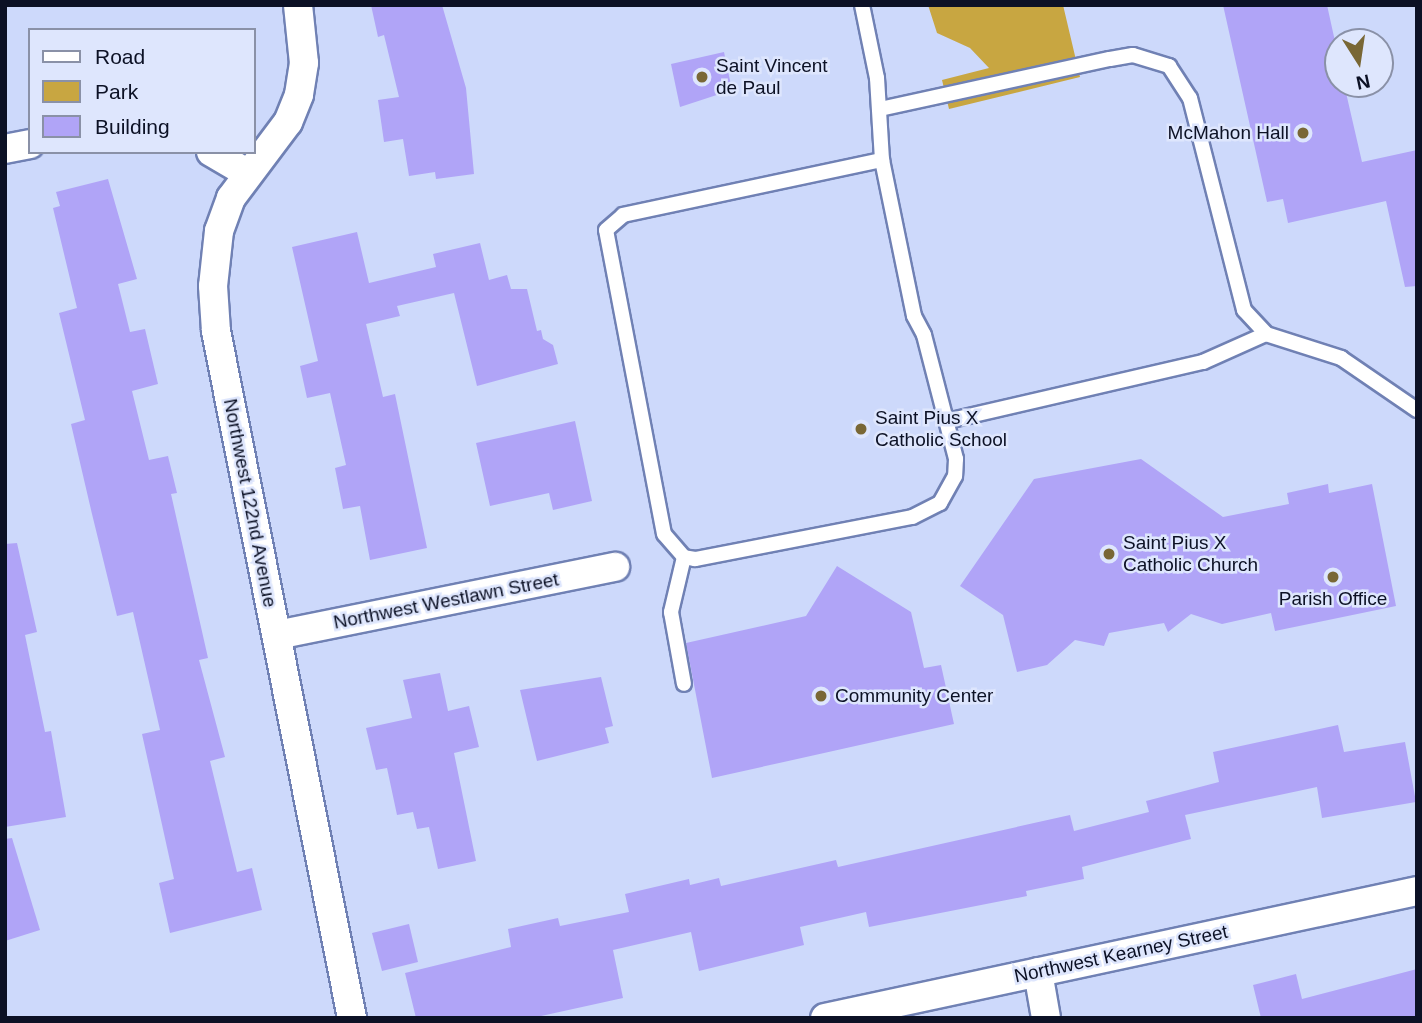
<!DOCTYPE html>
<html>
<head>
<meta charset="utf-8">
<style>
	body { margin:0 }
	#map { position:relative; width:1422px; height:1023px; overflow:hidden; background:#cdd9fb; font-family:Helvetica,sans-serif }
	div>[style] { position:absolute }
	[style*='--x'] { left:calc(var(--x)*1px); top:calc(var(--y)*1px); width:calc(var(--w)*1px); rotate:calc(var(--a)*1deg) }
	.green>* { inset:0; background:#c8a641 }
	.building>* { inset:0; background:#b0a4f7 }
	.roads { filter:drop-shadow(2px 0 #7081b4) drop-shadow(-2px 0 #7081b4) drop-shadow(0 2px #7081b4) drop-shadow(0 -2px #7081b4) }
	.lane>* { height:14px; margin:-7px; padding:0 7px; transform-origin:7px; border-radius:7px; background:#fff }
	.street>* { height:28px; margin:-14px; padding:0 14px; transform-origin:14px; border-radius:14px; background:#fff }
	.dots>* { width:19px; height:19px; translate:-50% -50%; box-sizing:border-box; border:4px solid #dee6fd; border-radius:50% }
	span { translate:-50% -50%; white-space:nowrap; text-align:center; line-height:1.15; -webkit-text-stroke:5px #dee6fd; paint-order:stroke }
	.poi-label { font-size:19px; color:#0c1125 }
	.left { translate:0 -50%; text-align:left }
	.right { translate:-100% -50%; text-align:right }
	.street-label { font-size:19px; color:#0c1125 }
	.frame { position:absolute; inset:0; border:7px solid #0c1125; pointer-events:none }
	.legend { position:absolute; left:28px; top:28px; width:228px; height:126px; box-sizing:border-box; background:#dee6fd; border:2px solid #8a91a7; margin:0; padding:9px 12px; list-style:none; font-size:21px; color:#0c1125 }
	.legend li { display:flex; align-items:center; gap:14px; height:35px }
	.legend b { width:35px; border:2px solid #8a91a7 }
	.north { position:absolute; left:1324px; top:28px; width:70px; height:70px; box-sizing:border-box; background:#dee6fd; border:2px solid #8a91a7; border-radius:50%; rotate:168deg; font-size:19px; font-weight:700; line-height:28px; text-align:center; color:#0c1125 }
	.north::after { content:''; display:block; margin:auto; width:24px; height:32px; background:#796735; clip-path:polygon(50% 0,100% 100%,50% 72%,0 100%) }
</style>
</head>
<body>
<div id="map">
	<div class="green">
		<div style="clip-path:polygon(928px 5px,1063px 5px,1080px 77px,949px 109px,942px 80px,989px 68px,970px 48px,937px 33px)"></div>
	</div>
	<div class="building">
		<div style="clip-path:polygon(371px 5px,442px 5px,466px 88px,474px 174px,436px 179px,435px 172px,409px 176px,403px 139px,384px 142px,378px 100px,399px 97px,384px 35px,378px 37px)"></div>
		<div style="clip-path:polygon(1223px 5px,1327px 5px,1338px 55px,1338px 84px,1344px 84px,1362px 162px,1417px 150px,1417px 286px,1405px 287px,1386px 201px,1288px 223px,1283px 199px,1267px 202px)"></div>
		<div style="clip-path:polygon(724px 52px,732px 90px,680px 107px,671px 64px)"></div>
		<div style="clip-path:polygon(108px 179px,137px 279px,118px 284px,130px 332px,145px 329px,158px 384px,132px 391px,149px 460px,168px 456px,177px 493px,171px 494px,208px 658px,199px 660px,225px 757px,210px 761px,237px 872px,252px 868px,262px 910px,170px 933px,159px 883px,174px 879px,142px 734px,160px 730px,133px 612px,117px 616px,92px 514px,71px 424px,85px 420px,59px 313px,77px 308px,53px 208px,60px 206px,56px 192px)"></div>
		<div style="clip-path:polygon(357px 232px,369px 283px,436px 267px,433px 254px,480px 243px,489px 280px,507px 275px,511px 289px,527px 289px,537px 331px,541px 330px,543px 339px,553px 345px,558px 364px,477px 386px,454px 293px,397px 306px,400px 316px,366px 324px,383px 397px,395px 394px,427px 548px,370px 560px,360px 506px,343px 509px,335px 468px,346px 465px,330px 393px,307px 398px,300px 366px,318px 361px,292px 247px)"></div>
		<div style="clip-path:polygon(575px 421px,592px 501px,553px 510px,549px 493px,490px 506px,476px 443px)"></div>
		<div style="clip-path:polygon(1141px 459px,1223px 517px,1289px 504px,1287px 493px,1328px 484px,1329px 493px,1372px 484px,1396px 606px,1275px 631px,1271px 613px,1222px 624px,1191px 614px,1168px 632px,1164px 623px,1109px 633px,1104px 646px,1075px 640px,1047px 665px,1017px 672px,1003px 615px,960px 586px,1034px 479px)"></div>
		<div style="clip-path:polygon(17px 543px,37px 632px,25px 635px,45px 732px,51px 731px,66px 817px,5px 827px,5px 544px)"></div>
		<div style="clip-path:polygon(837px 566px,911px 612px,924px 668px,941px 665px,954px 724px,712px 778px,686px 643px,806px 616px)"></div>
		<div style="clip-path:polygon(440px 673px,448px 711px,469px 706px,479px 747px,454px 753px,476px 861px,438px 869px,429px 827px,417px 829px,413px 812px,397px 815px,387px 768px,376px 770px,366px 728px,412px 718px,403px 680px)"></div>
		<div style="clip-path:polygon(601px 677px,613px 726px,605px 728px,609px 743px,537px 761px,520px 690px)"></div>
		<div style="clip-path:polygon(1338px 725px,1344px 752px,1405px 742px,1416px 802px,1322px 818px,1317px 787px,1185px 815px,1191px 839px,1082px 867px,1084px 879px,1026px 891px,1027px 896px,869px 927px,866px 912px,800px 927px,804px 945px,699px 971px,691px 932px,613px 950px,623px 998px,532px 1018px,416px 1018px,405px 973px,511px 947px,508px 929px,558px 918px,560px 926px,629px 912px,625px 894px,689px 879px,690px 885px,719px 878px,721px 886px,836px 860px,838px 867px,1070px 815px,1074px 831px,1149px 812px,1146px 801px,1219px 782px,1213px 752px)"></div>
		<div style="clip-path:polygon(12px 838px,40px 930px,5px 941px,5px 839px)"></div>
		<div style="clip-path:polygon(409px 924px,418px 962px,382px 971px,372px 933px)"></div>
		<div style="clip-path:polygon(1417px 969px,1417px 1018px,1261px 1018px,1253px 985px,1296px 974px,1302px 999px)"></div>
	</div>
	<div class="roads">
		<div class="lane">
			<div style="--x:862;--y:5;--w:75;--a:78.4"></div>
			<div style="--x:877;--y:78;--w:82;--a:86.5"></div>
			<div style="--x:882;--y:160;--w:159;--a:78.4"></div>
			<div style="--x:914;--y:316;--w:21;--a:62"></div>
			<div style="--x:924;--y:335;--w:128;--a:75.5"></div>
			<div style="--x:956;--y:459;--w:17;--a:93"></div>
			<div style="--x:955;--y:476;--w:31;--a:119"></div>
			<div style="--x:940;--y:503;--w:31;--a:153"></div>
			<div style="--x:912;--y:517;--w:221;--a:169"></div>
			<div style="--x:695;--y:559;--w:11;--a:-170"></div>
			<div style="--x:684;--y:557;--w:30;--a:-131"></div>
			<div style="--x:664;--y:534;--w:309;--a:-100.8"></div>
			<div style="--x:606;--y:230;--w:23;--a:-41"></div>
			<div style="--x:623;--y:215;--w:265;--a:-12"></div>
			<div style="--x:880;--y:109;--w:235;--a:-12.3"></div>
			<div style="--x:1110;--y:59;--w:23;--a:-10"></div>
			<div style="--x:1133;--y:55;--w:38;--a:17"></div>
			<div style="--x:1169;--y:66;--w:38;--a:57"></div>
			<div style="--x:1190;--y:98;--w:219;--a:75.7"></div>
			<div style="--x:1244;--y:310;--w:33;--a:47"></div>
			<div style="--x:947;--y:421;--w:263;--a:-13"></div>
			<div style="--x:1203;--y:362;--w:69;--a:-24"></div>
			<div style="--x:1266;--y:334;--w:79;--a:17.7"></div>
			<div style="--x:1341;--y:358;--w:92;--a:34.4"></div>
			<div style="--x:684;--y:557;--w:57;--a:103.3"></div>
			<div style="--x:671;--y:612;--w:73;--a:79.8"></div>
		</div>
		<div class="street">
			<div style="--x:298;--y:5;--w:58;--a:84.1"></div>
			<div style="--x:304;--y:63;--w:32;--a:99"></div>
			<div style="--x:299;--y:95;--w:29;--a:112"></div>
			<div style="--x:288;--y:122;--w:95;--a:126.9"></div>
			<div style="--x:231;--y:198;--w:35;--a:110"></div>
			<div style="--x:219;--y:231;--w:55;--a:96.2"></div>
			<div style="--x:213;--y:286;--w:45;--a:86.2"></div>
			<div style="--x:216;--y:331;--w:700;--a:78.8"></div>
			<div style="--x:5;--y:149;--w:25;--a:-11"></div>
			<div style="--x:211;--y:152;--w:42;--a:30.3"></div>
			<div style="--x:277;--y:635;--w:345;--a:-11.4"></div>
			<div style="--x:1038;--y:972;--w:47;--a:80.1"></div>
			<div style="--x:825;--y:1018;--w:605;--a:-12.11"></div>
		</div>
	</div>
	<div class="dots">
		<div style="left:702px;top:77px;background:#796735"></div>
		<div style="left:1303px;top:133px;background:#796735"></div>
		<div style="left:861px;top:429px;background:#796735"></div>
		<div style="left:1109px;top:554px;background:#796735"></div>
		<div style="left:1333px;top:577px;background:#796735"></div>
		<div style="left:821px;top:696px;background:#796735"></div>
	</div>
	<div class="poi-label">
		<span class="left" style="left:716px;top:77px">Saint Vincent<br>de Paul</span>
		<span class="right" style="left:1289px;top:133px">McMahon Hall</span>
		<span class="left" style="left:875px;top:429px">Saint Pius X<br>Catholic School</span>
		<span class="left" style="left:1123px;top:554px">Saint Pius X<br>Catholic Church</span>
		<span style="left:1333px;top:599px">Parish Office</span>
		<span class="left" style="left:835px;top:696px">Community Center</span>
	</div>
	<div class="street-label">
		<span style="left:250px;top:503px;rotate:79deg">Northwest 122nd Avenue</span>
		<span style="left:446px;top:601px;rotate:-11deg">Northwest Westlawn Street</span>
		<span style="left:1121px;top:954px;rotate:-12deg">Northwest Kearney Street</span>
	</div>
	<div class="frame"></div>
	<ul class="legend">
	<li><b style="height:9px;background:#fff"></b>Road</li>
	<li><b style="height:19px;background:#c8a641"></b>Park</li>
	<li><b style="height:19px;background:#b0a4f7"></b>Building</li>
	</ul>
	<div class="north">N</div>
</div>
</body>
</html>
